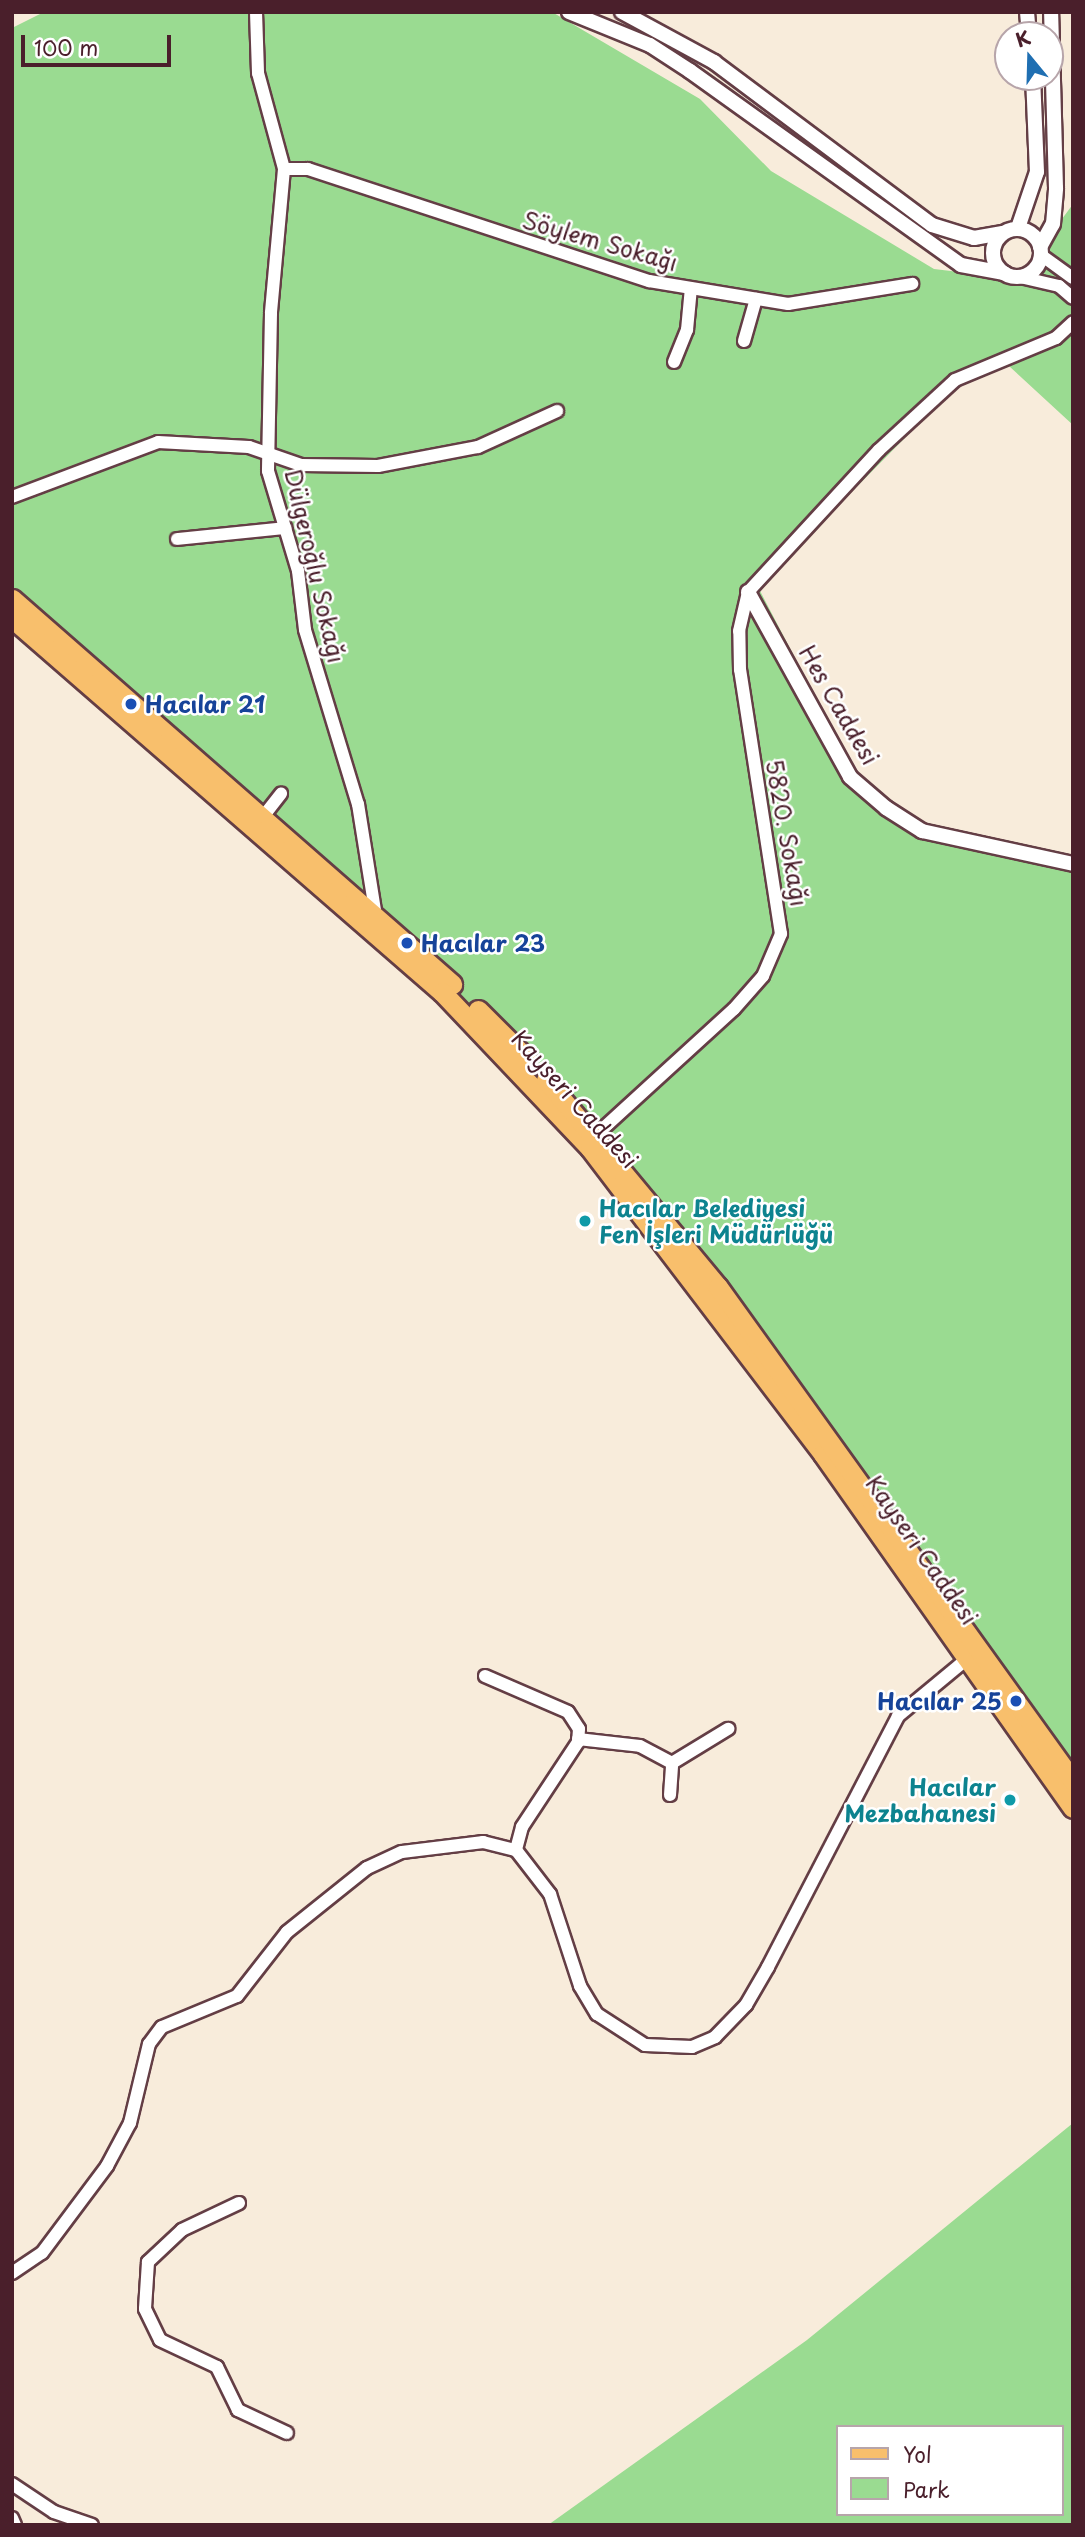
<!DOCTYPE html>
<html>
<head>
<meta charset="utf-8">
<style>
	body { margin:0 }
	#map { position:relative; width:1085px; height:2537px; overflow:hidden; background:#f8ecdb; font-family:"Playpen Sans",sans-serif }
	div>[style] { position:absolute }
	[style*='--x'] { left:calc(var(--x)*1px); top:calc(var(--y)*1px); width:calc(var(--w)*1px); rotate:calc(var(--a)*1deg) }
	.green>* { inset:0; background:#9adb91 }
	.roads { filter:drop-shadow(2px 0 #643e45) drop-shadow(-2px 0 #643e45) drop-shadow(0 2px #643e45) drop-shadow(0 -2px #643e45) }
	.minor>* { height:12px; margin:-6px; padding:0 6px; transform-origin:6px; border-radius:6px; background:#fff }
	.tertiary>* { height:14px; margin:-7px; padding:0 7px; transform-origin:7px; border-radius:7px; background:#fff }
	.tertiary>.ring { margin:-7px; padding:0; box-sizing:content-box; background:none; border:14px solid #fff; border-radius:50% }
	.primary>* { height:19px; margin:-9.5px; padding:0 9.5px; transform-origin:9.5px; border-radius:9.5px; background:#f8bf6c }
	.dots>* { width:19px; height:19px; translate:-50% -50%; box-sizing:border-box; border:4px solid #fff; border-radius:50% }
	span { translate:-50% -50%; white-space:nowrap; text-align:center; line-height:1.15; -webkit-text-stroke:5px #fff; paint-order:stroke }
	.street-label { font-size:23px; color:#4a1f2b }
	.transit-label { font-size:23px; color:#164399; font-weight:700 }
	.left { translate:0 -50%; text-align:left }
	.right { translate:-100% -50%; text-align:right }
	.culture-label { font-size:23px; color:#0d838f; font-weight:700 }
	.frame { position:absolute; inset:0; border:14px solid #4a1f2b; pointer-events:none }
	.legend { position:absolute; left:836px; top:2425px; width:228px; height:91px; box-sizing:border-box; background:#fff; border:2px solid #b7a5aa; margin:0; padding:9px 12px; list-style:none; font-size:21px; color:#4a1f2b }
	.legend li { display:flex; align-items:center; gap:14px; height:35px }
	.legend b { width:35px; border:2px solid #b7a5aa }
	.north { position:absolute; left:994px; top:21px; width:70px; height:70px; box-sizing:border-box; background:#fff; border:2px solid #b7a5aa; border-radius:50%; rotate:341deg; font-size:19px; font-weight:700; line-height:28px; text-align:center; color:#4a1f2b }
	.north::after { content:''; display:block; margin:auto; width:24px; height:32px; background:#1f6fb2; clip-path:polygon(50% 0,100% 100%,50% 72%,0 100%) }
	.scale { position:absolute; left:21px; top:35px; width:150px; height:32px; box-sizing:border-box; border:4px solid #4a1f2b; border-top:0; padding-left:9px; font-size:21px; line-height:24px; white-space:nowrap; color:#4a1f2b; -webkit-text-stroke:5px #fff; paint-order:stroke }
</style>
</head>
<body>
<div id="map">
	<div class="green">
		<div style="clip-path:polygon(44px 12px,552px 12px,700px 99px,771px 171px,934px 269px,1018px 279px,1073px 204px,1073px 425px,1009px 366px,955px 387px,758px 587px,856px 775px,878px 795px,917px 821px,1073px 855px,1073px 1799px,575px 1123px,12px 608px,12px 28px)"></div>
		<div style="clip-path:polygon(evenodd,1073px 2123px,1073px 2525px,548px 2525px,807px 2340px,1073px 2123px,838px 2427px,1062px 2427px,1062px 2514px,838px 2514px,838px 2427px)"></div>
	</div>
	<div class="roads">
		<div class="minor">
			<div style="--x:256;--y:12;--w:61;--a:88.1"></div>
			<div style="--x:258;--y:73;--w:99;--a:74.8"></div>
			<div style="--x:284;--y:169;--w:145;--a:95.2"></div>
			<div style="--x:271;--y:313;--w:158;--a:91.1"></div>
			<div style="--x:268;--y:471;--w:104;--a:73.3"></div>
			<div style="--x:298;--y:571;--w:59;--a:83.2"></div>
			<div style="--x:305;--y:630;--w:182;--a:73.1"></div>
			<div style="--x:358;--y:804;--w:113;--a:80.9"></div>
			<div style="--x:284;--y:169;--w:24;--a:0"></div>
			<div style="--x:308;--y:169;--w:359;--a:18.2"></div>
			<div style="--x:649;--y:281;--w:141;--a:9.4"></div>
			<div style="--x:788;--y:304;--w:126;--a:-9.2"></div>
			<div style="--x:1041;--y:255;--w:39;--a:36"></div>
			<div style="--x:1020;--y:277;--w:40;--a:13"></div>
			<div style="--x:1059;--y:286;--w:18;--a:41"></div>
			<div style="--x:744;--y:341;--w:44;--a:-74.1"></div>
			<div style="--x:674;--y:362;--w:35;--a:-68"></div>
			<div style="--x:687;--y:330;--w:42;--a:-84.6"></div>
			<div style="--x:12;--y:497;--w:156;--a:-20.6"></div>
			<div style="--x:158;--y:442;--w:91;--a:3.1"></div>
			<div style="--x:249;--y:447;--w:55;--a:19.1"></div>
			<div style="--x:301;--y:465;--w:77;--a:0.7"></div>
			<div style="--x:378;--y:466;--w:102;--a:-10.8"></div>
			<div style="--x:478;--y:447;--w:87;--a:-24.5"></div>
			<div style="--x:177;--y:539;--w:109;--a:-5.8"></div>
			<div style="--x:262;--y:818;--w:31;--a:-52"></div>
			<div style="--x:597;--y:1134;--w:185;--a:-42.4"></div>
			<div style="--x:734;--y:1009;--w:44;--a:-48.7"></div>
			<div style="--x:763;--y:976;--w:46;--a:-66.8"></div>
			<div style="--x:781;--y:934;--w:267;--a:-98.8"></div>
			<div style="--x:740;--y:670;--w:39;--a:-91"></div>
			<div style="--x:739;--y:631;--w:40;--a:-77"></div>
			<div style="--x:748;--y:592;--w:193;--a:-47.3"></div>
			<div style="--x:879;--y:450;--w:103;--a:-42.6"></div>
			<div style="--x:955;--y:380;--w:109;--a:-22.6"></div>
			<div style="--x:1056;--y:338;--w:23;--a:-43"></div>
			<div style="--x:485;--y:1676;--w:90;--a:23.4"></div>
			<div style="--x:568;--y:1712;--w:20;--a:57"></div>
			<div style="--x:579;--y:1729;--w:13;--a:94"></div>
			<div style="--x:578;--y:1742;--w:102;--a:123.4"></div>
			<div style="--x:522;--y:1827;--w:24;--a:105"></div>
			<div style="--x:578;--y:1739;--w:62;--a:6.4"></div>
			<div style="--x:640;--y:1746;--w:36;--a:28"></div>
			<div style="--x:672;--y:1763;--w:66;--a:-31.3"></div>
			<div style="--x:670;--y:1795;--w:32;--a:-86"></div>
			<div style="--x:239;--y:2203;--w:63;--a:154.7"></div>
			<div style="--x:182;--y:2230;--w:47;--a:136.7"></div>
			<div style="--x:148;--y:2262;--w:47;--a:93.7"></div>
			<div style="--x:145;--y:2309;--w:34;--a:64"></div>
			<div style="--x:160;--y:2340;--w:63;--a:25.3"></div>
			<div style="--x:217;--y:2367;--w:48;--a:64"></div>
			<div style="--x:238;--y:2410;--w:54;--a:25.1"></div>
			<div style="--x:12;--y:2273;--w:36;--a:-34"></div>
			<div style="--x:42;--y:2253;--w:109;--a:-53.2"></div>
			<div style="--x:107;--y:2166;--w:49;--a:-61.9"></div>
			<div style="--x:130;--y:2123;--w:81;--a:-76.5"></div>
			<div style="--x:149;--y:2044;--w:21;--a:-53"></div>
			<div style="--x:162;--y:2027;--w:81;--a:-22.5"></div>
			<div style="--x:237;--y:1996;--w:81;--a:-52"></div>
			<div style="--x:287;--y:1932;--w:102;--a:-38.7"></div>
			<div style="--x:367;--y:1868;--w:38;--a:-25"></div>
			<div style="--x:402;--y:1852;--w:82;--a:-7"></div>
			<div style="--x:483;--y:1842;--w:34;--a:14"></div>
			<div style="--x:516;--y:1850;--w:56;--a:52.3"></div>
			<div style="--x:550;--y:1894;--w:97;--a:71.9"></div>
			<div style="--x:580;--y:1986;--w:33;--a:59"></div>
			<div style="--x:597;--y:2014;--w:57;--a:32.9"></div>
			<div style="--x:645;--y:2045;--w:47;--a:2.4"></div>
			<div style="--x:692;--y:2047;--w:25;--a:-23"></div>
			<div style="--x:715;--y:2037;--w:45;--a:-45.9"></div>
			<div style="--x:746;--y:2005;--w:44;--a:-59.9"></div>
			<div style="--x:768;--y:1967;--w:283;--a:-62.6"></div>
			<div style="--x:898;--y:1716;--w:91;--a:-39.6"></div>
			<div style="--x:12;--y:2484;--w:50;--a:33.7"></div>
			<div style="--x:54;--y:2512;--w:40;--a:18.9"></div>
			<div style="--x:12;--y:2518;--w:8;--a:67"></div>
		</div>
		<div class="tertiary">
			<div style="--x:569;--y:12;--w:87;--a:22.2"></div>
			<div style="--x:650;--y:45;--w:48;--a:33"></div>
			<div style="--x:690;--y:71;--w:333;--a:35.6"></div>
			<div style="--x:961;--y:265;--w:44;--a:10.5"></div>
			<div style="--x:622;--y:12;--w:105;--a:28.5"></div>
			<div style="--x:714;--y:62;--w:272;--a:36.8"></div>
			<div style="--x:932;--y:225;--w:44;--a:17.2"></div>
			<div style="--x:974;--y:238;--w:29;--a:-10"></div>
			<div style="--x:1027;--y:12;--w:23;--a:85"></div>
			<div style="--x:1018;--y:228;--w:59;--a:-71.3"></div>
			<div style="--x:1037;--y:172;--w:95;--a:-92.4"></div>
			<div class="ring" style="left:993px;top:229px;width:34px;height:34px"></div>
			<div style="--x:1040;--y:247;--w:26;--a:-61"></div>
			<div style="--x:1053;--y:224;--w:36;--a:-85"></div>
			<div style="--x:1056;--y:188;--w:176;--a:-91.6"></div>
			<div style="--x:748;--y:592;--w:211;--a:61.1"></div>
			<div style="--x:850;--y:777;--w:48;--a:40.7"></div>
			<div style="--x:886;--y:808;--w:43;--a:32.6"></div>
			<div style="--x:922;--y:831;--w:155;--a:12.3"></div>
		</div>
		<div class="primary">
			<div style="--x:12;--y:599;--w:585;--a:41.19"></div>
			<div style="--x:12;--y:618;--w:570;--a:41.02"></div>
			<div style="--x:442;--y:992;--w:215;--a:46.5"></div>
			<div style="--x:590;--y:1148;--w:385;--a:52.7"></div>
			<div style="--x:823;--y:1454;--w:433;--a:54.8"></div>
			<div style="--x:478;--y:1010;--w:68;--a:45"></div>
			<div style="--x:546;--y:1080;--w:269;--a:50.3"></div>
			<div style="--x:718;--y:1287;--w:608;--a:54.3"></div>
		</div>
	</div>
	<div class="dots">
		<div style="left:131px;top:704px;background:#1a4fb4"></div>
		<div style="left:407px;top:943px;background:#1a4fb4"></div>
		<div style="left:585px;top:1221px;background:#0f9aa8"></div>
		<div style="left:1016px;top:1701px;background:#1a4fb4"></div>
		<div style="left:1010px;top:1800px;background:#0f9aa8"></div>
	</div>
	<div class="street-label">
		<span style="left:600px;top:241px;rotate:16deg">Söylem Sokağı</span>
		<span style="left:315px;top:566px;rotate:77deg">Dülgeroğlu Sokağı</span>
		<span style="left:839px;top:705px;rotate:60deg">Hes Caddesi</span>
		<span style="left:787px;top:833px;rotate:80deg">5820. Sokağı</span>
		<span style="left:575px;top:1099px;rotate:48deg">Kayseri Caddesi</span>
		<span style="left:922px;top:1550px;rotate:55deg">Kayseri Caddesi</span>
	</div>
	<div class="transit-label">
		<span class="left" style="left:145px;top:704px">Hacılar 21</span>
		<span class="left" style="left:421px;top:943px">Hacılar 23</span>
		<span class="right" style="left:1002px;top:1701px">Hacılar 25</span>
	</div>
	<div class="culture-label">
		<span class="left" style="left:599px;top:1221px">Hacılar Belediyesi<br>Fen İşleri Müdürlüğü</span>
		<span class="right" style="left:996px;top:1800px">Hacılar<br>Mezbahanesi</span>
	</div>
	<div class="frame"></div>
	<ul class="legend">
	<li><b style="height:9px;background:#f8bf6c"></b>Yol</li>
	<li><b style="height:19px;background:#9adb91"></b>Park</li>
	</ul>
	<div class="north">K</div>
	<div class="scale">100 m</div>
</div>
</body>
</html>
